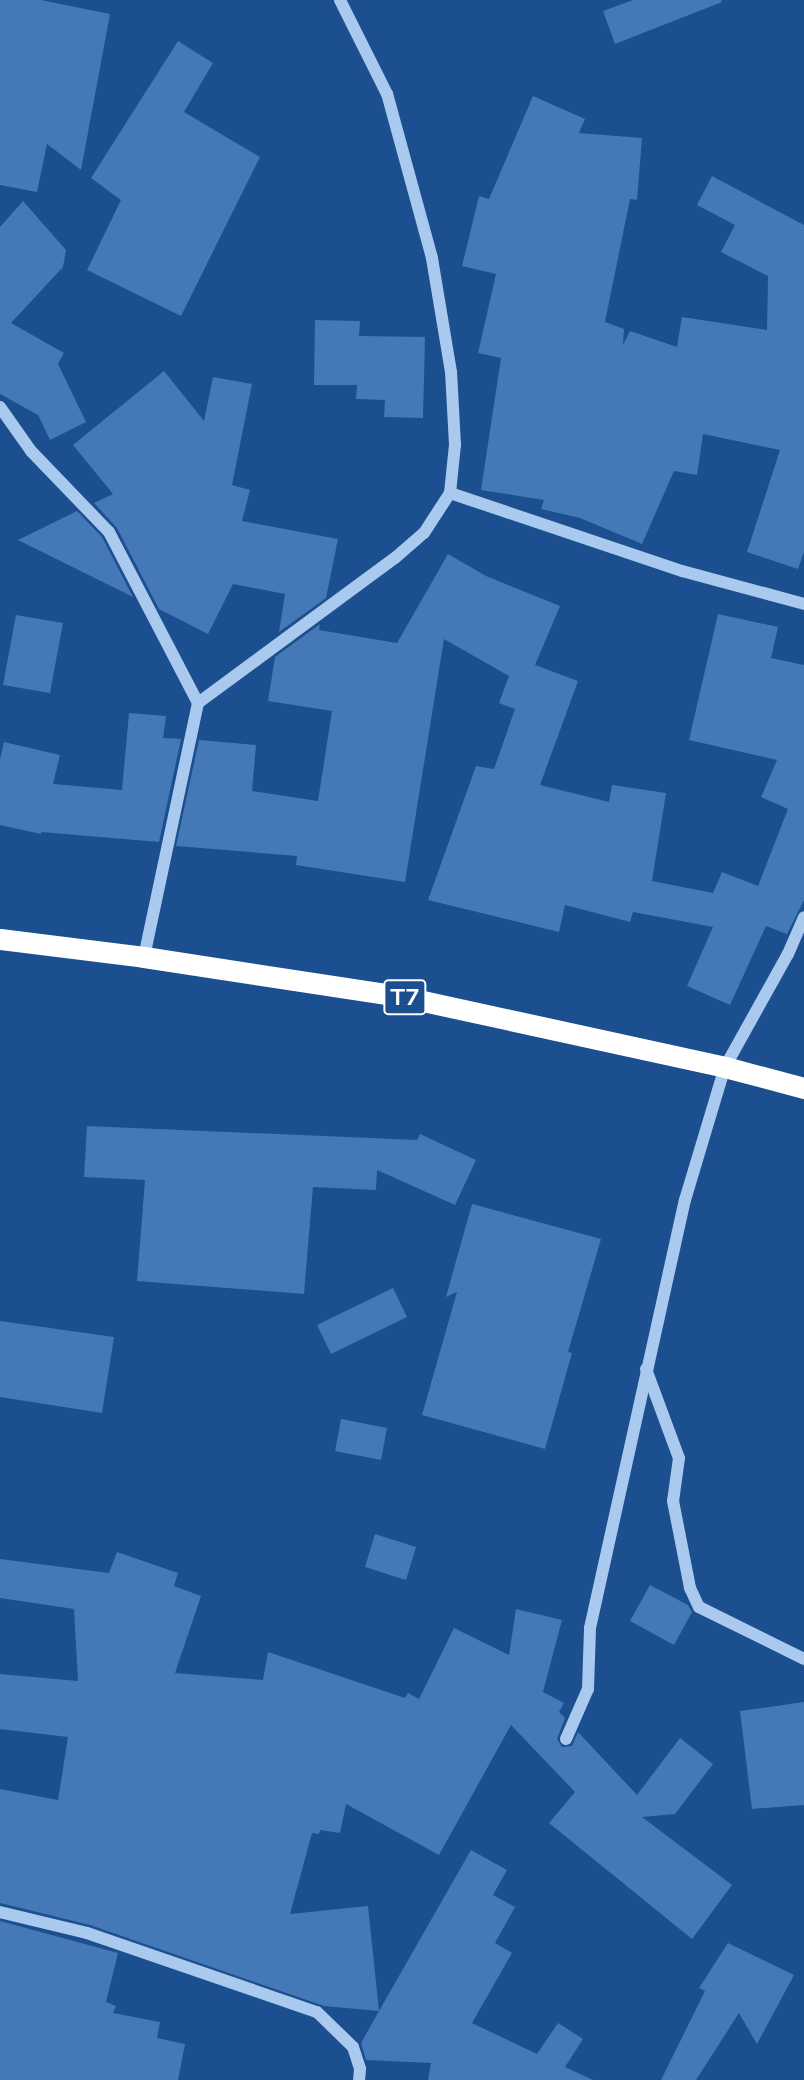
<!DOCTYPE html>
<html>
<head>
<meta charset="utf-8">
<style>
	body { margin:0 }
	#map { position:relative; width:804px; height:2080px; overflow:hidden; background:#1b4f8f; font-family:Mulish,sans-serif }
	div>[style] { position:absolute }
	[style*='--x'] { left:calc(var(--x)*1px); top:calc(var(--y)*1px); width:calc(var(--w)*1px); rotate:calc(var(--a)*1deg) }
	.building>* { inset:0; background:#4478b7 }
	.minor>* { height:12px; margin:-6px; padding:0 6px; transform-origin:6px; border-radius:6px; background:#a9c9ee }
	.highway>* { height:21px; margin:-10.5px; padding:0 10.5px; transform-origin:10.5px; border-radius:10.5px; background:#fff }
	span { translate:-50% -50%; white-space:nowrap; text-align:center; line-height:1.15; -webkit-text-stroke:6px #1b4f8f; paint-order:stroke }
	.shield-label span { padding:2px 5px; background:#1b4f8f; border:2px solid; border-radius:5px; -webkit-text-stroke-width:0 }
	.shield-label { font-size:24px; color:#fff; font-weight:700 }
</style>
</head>
<body>
<div id="map">
	<div class="building">
		<div style="clip-path:polygon(0 0,41px 0,110px 14px,81px 170px,47px 144px,37px 192px,0 185px)"></div>
		<div style="clip-path:polygon(633px 0,721px 0,722px 2px,615px 44px,603px 11px)"></div>
		<div style="clip-path:polygon(178px 41px,213px 63px,184px 112px,260px 157px,181px 316px,87px 270px,121px 200px,91px 178px)"></div>
		<div style="clip-path:polygon(533px 96px,585px 119px,579px 133px,642px 138px,637px 200px,630px 199px,605px 322px,624px 329px,623px 345px,630px 331px,677px 347px,682px 317px,767px 330px,768px 276px,721px 252px,735px 225px,697px 205px,712px 176px,804px 225px,804px 552px,798px 569px,747px 552px,780px 450px,703px 434px,697px 475px,674px 471px,642px 544px,580px 518px,541px 509px,544px 500px,481px 490px,501px 358px,478px 353px,496px 274px,462px 266px,479px 196px,489px 199px)"></div>
		<div style="clip-path:polygon(23px 201px,66px 250px,63px 267px,11px 323px,64px 353px,58px 364px,86px 422px,50px 440px,38px 415px,0 394px,0 227px)"></div>
		<div style="clip-path:polygon(315px 320px,360px 321px,359px 336px,425px 337px,423px 418px,384px 417px,385px 400px,356px 399px,357px 385px,314px 385px)"></div>
		<div style="clip-path:polygon(164px 371px,204px 421px,213px 377px,252px 384px,232px 485px,250px 490px,242px 521px,338px 539px,326px 598px,279px 632px,285px 594px,233px 584px,208px 634px,159px 609px,117px 528px,94px 503px,113px 494px,73px 445px)"></div>
		<div style="clip-path:polygon(77px 511px,102px 537px,133px 597px,18px 540px)"></div>
		<div style="clip-path:polygon(448px 554px,486px 576px,560px 606px,535px 665px,578px 681px,540px 785px,609px 802px,612px 785px,666px 793px,652px 881px,713px 893px,722px 872px,758px 886px,788px 809px,761px 797px,777px 760px,689px 740px,718px 614px,778px 627px,771px 658px,804px 665px,804px 900px,787px 934px,766px 926px,730px 1005px,687px 986px,713px 927px,633px 912px,630px 922px,565px 905px,559px 932px,428px 900px,476px 766px,494px 769px,515px 709px,499px 703px,509px 676px,444px 639px,405px 882px,296px 865px,297px 856px,176px 846px,199px 740px,256px 745px,252px 791px,318px 801px,332px 711px,268px 701px,275px 657px,320px 624px,319px 630px,397px 643px)"></div>
		<div style="clip-path:polygon(16px 615px,63px 623px,50px 693px,3px 685px)"></div>
		<div style="clip-path:polygon(129px 713px,166px 716px,163px 738px,181px 739px,159px 842px,41px 832px,41px 834px,0 825px,0 759px,4px 742px,60px 755px,53px 784px,122px 790px)"></div>
		<div style="clip-path:polygon(87px 1126px,417px 1140px,420px 1134px,476px 1160px,455px 1205px,377px 1170px,376px 1190px,313px 1187px,304px 1294px,137px 1281px,145px 1180px,84px 1177px)"></div>
		<div style="clip-path:polygon(472px 1204px,601px 1239px,568px 1352px,572px 1353px,545px 1449px,422px 1415px,457px 1292px,446px 1297px)"></div>
		<div style="clip-path:polygon(393px 1288px,407px 1317px,331px 1354px,317px 1325px)"></div>
		<div style="clip-path:polygon(0 1321px,114px 1337px,102px 1413px,0 1397px)"></div>
		<div style="clip-path:polygon(341px 1419px,387px 1428px,381px 1460px,335px 1451px)"></div>
		<div style="clip-path:polygon(375px 1534px,416px 1547px,406px 1580px,365px 1567px)"></div>
		<div style="clip-path:polygon(117px 1552px,178px 1573px,174px 1586px,201px 1596px,175px 1673px,263px 1680px,268px 1652px,405px 1698px,408px 1693px,419px 1699px,454px 1628px,509px 1655px,516px 1609px,562px 1620px,543px 1692px,564px 1703px,559px 1712px,565px 1718px,557px 1739px,562px 1747px,572px 1746px,578px 1732px,637px 1795px,680px 1738px,713px 1764px,675px 1814px,642px 1817px,732px 1885px,692px 1939px,549px 1823px,575px 1792px,511px 1725px,439px 1855px,346px 1804px,340px 1833px,320px 1830px,319px 1834px,312px 1833px,290px 1914px,368px 1906px,379px 2011px,471px 1850px,507px 1870px,493px 1895px,515px 1907px,495px 1943px,512px 1953px,472px 2023px,537px 2054px,558px 2023px,583px 2039px,565px 2067px,593px 2080px,428px 2080px,431px 2063px,366px 2060px,361px 2043px,379px 2011px,324px 2006px,90px 1925px,0 1903px,0 1789px,58px 1800px,68px 1737px,0 1729px,0 1674px,78px 1681px,74px 1609px,0 1598px,0 1559px,109px 1573px)"></div>
		<div style="clip-path:polygon(650px 1585px,688px 1605px,692px 1612px,674px 1645px,630px 1621px)"></div>
		<div style="clip-path:polygon(804px 1702px,804px 1805px,752px 1809px,740px 1711px)"></div>
		<div style="clip-path:polygon(0 1921px,118px 1953px,106px 2002px,116px 2006px,113px 2013px,160px 2022px,157px 2038px,185px 2044px,178px 2080px,0 2080px)"></div>
		<div style="clip-path:polygon(728px 1943px,794px 1975px,757px 2044px,739px 2013px,696px 2080px,661px 2080px,705px 1991px,699px 1988px)"></div>
	</div>
	<div class="minor">
		<div style="--x:0;--y:407;--w:54;--a:54.8"></div>
		<div style="--x:31;--y:451;--w:112;--a:46.1"></div>
		<div style="--x:109;--y:532;--w:193;--a:62.5"></div>
		<div style="--x:198;--y:703;--w:260;--a:102"></div>
		<div style="--x:450;--y:493;--w:245;--a:18.6"></div>
		<div style="--x:682;--y:571;--w:126;--a:15.1"></div>
		<div style="--x:198;--y:703;--w:245;--a:-36.4"></div>
		<div style="--x:395;--y:558;--w:38;--a:-41"></div>
		<div style="--x:424;--y:533;--w:48;--a:-57"></div>
		<div style="--x:450;--y:493;--w:48;--a:-84.1"></div>
		<div style="--x:455;--y:445;--w:73;--a:-93.1"></div>
		<div style="--x:451;--y:372;--w:116;--a:-99.5"></div>
		<div style="--x:432;--y:258;--w:170;--a:-105.3"></div>
		<div style="--x:387;--y:94;--w:105;--a:-116.6"></div>
		<div style="--x:646;--y:1369;--w:95;--a:69.7"></div>
		<div style="--x:679;--y:1458;--w:43;--a:97.9"></div>
		<div style="--x:673;--y:1501;--w:89;--a:78.9"></div>
		<div style="--x:690;--y:1588;--w:21;--a:65"></div>
		<div style="--x:699;--y:1607;--w:117;--a:26.3"></div>
		<div style="--x:566;--y:1739;--w:55;--a:-66.3"></div>
		<div style="--x:588;--y:1689;--w:61;--a:-88.1"></div>
		<div style="--x:590;--y:1628;--w:438;--a:-77.5"></div>
		<div style="--x:685;--y:1200;--w:139;--a:-73.3"></div>
		<div style="--x:725;--y:1067;--w:129;--a:-60.9"></div>
		<div style="--x:788;--y:954;--w:40;--a:-66.6"></div>
		<div style="--x:0;--y:1912;--w:89;--a:13.6"></div>
		<div style="--x:87;--y:1933;--w:243;--a:19"></div>
		<div style="--x:317;--y:2012;--w:50;--a:44.2"></div>
		<div style="--x:353;--y:2047;--w:23;--a:72"></div>
		<div style="--x:360;--y:2069;--w:11;--a:95"></div>
	</div>
	<div class="highway">
		<div style="--x:0;--y:939;--w:145;--a:7.1"></div>
		<div style="--x:144;--y:957;--w:259;--a:8.7"></div>
		<div style="--x:400;--y:996;--w:333;--a:12.3"></div>
		<div style="--x:725;--y:1067;--w:82;--a:14.9"></div>
	</div>
	<div class="shield-label">
		<span style="left:405px;top:997px">T7</span>
	</div>
</div>
</body>
</html>
